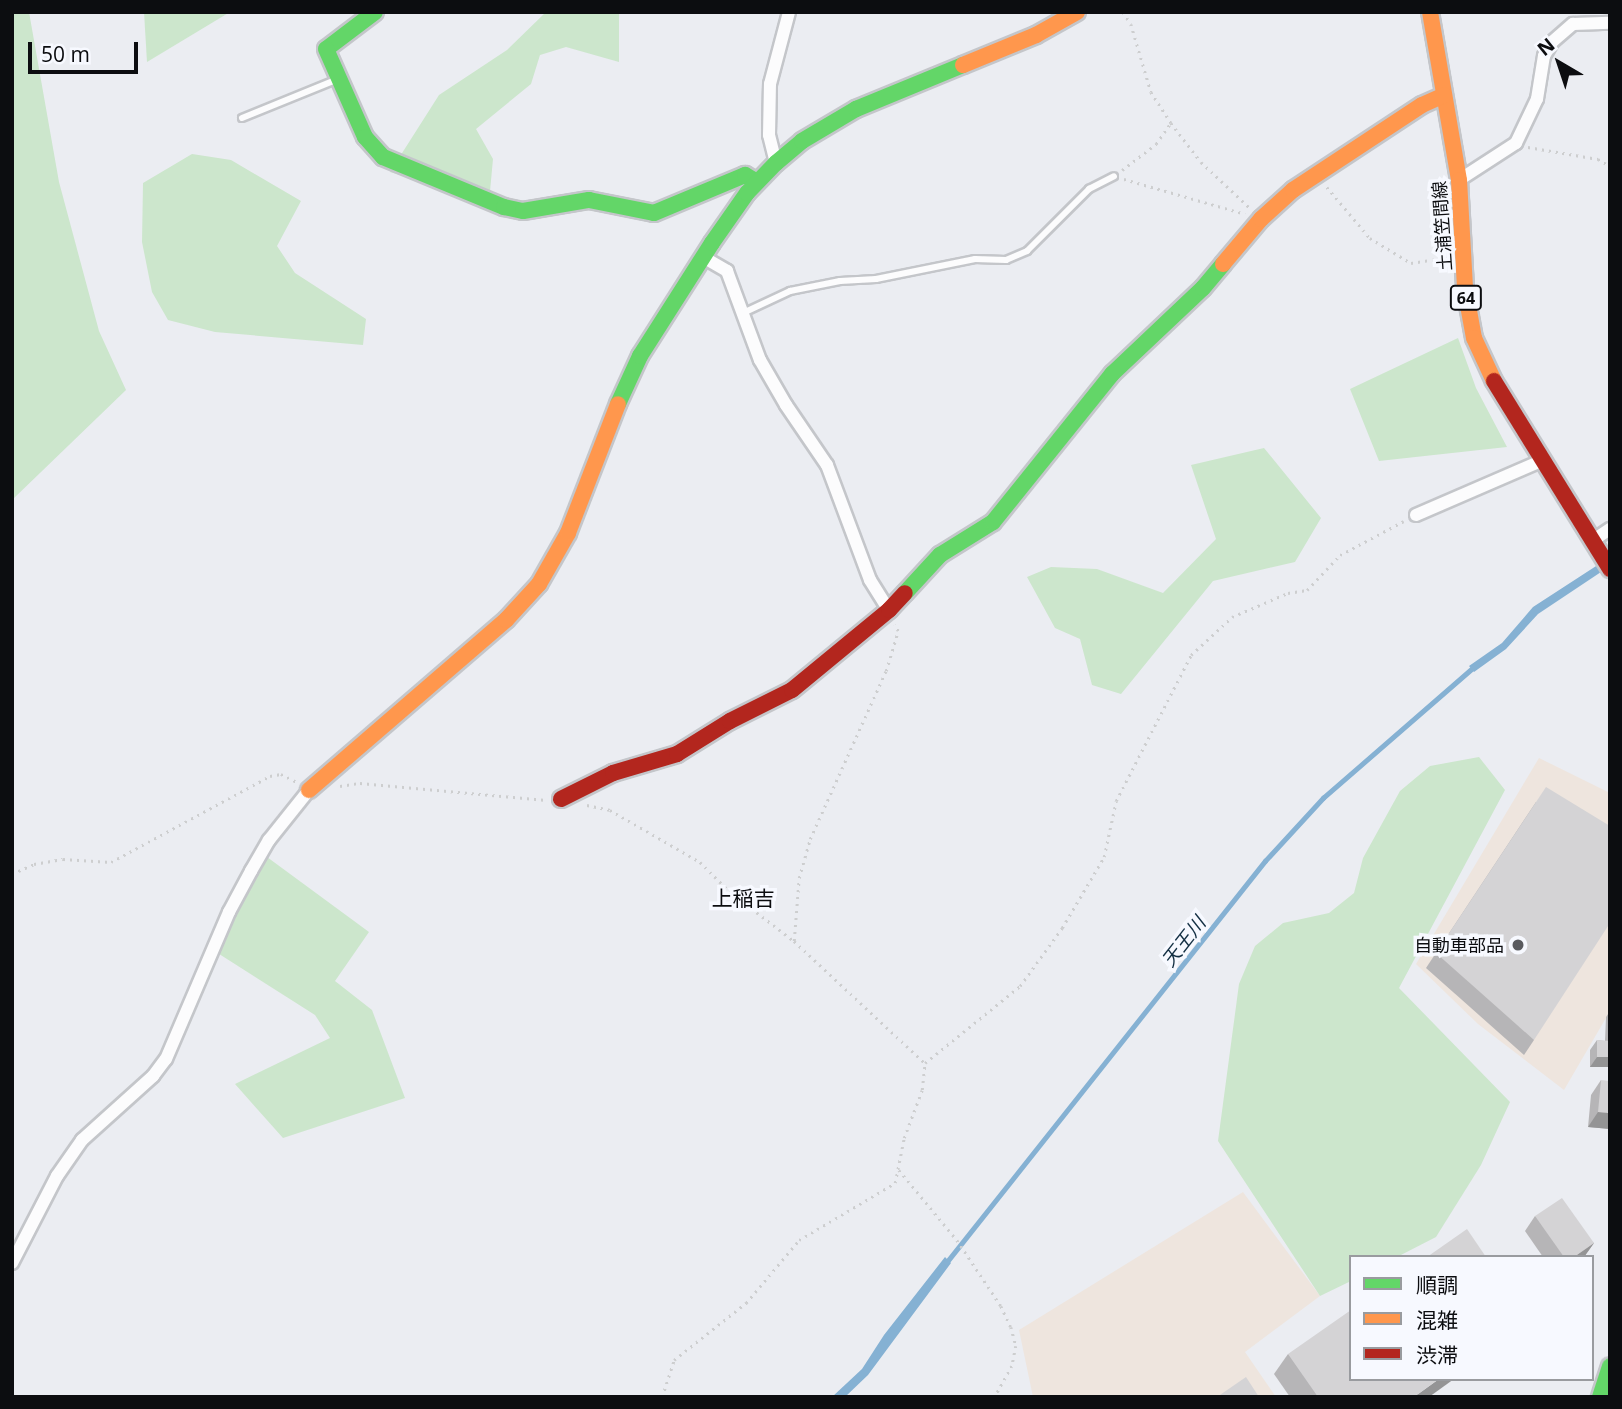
<!DOCTYPE html>
<html>
<head>
<meta charset="utf-8">
<style>
	body { margin:0 }
	#map { position:relative; width:1622px; height:1409px; overflow:hidden; background:#ebedf2; font-family:"Open Sans","Noto Sans JP",sans-serif }
	div>[style] { position:absolute }
	[style*='--x'] { left:calc(var(--x)*1px); top:calc(var(--y)*1px); width:calc(var(--w)*1px); rotate:calc(var(--a)*1deg) }
	.industrial>* { inset:0; background:#eee5de }
	.green>* { inset:0; background:#cce6cc }
	.water>* { inset:0; background:#85b1d3 }
	.stream>* { height:4.5px; margin:-2.25px; padding:0 2.25px; transform-origin:2.25px; border-radius:2.25px; background:#85b1d3 }
	.path>* { height:2.5px; margin-top:-1.25px; transform-origin:0; background:repeating-linear-gradient(90deg,#cdcecf 0 2px,transparent 0 7px) }
	.roads { filter:drop-shadow(2px 0 #c4c6ca) drop-shadow(-2px 0 #c4c6ca) drop-shadow(0 2px #c4c6ca) drop-shadow(0 -2px #c4c6ca) }
	.lane>* { height:6px; margin:-3px; padding:0 3px; transform-origin:3px; border-radius:3px; background:#fcfcfd }
	.street>* { height:12px; margin:-6px; padding:0 6px; transform-origin:6px; border-radius:6px; background:#fcfcfd }
	.fast>* { height:16px; margin:-8px; padding:0 8px; transform-origin:8px; border-radius:8px; background:#63d668 }
	.slow>* { height:16px; margin:-8px; padding:0 8px; transform-origin:8px; border-radius:8px; background:#ff974d }
	.jam>* { height:16px; margin:-8px; padding:0 8px; transform-origin:8px; border-radius:8px; background:#b3261e }
	.wall>* { inset:0; background:#b6b5b7 }
	.shaded-wall>* { inset:0; background:#949495 }
	.building>* { inset:0; background:#d4d3d5 }
	.dots>* { width:19px; height:19px; translate:-50% -50%; box-sizing:border-box; border:4px solid #f7f9ff; border-radius:50% }
	span { translate:-50% -50%; white-space:nowrap; text-align:center; line-height:1.15; -webkit-text-stroke:7px #f7f9ff; paint-order:stroke }
	.shield-label span { padding:2px 5px; background:#f7f9ff; border:2px solid; border-radius:5px; -webkit-text-stroke-width:0 }
	.shield-label { font-size:16px; color:#0c0d10; font-weight:700 }
	.street-label { font-size:18px; color:#0c0d10 }
	.poi-label { font-size:18px; color:#0c0d10 }
	.right { translate:-100% -50%; text-align:right }
	.water-label { font-size:19px; color:#132f43; font-style:italic }
	.quarter-label { font-size:21px; color:#0c0d10 }
	.frame { position:absolute; inset:0; border:14px solid #0c0d10; pointer-events:none }
	.legend { position:absolute; left:1349px; top:1255px; width:245px; height:126px; box-sizing:border-box; background:#f7f9ff; border:2px solid #999b9f; margin:0; padding:9px 12px; list-style:none; font-size:21px; color:#0c0d10 }
	.legend li { display:flex; align-items:center; gap:14px; height:35px }
	.legend b { width:35px; border:2px solid #999b9f }
	.north { position:absolute; left:1524px; top:28px; width:70px; height:70px; -webkit-text-stroke:5px #f7f9ff; paint-order:stroke; rotate:321deg; font-size:19px; font-weight:700; line-height:28px; text-align:center; color:#0c0d10 }
	.north::after { content:''; display:block; margin:auto; width:24px; height:32px; background:#0c0d10; clip-path:polygon(50% 0,100% 100%,50% 72%,0 100%) }
	.scale { position:absolute; left:28px; top:42px; width:110px; height:32px; box-sizing:border-box; border:4px solid #0c0d10; border-top:0; padding-left:9px; font-size:21px; line-height:24px; white-space:nowrap; color:#0c0d10; -webkit-text-stroke:5px #f7f9ff; paint-order:stroke }
</style>
</head>
<body>
<div id="map">
	<div class="industrial">
		<div style="clip-path:polygon(1539px 758px,1610px 793px,1610px 1011px,1564px 1090px,1478px 1024px,1416px 964px)"></div>
		<div style="clip-path:polygon(1243px 1192px,1320px 1296px,1245px 1352px,1276px 1397px,1033px 1397px,1019px 1330px)"></div>
	</div>
	<div class="green">
		<div style="clip-path:polygon(12px 12px,29px 12px,59px 182px,99px 331px,126px 390px,12px 500px)"></div>
		<div style="clip-path:polygon(144px 12px,230px 12px,147px 62px)"></div>
		<div style="clip-path:polygon(546px 12px,619px 12px,619px 62px,566px 47px,540px 55px,531px 84px,476px 129px,493px 159px,489px 202px,390px 172px,439px 95px,507px 50px)"></div>
		<div style="clip-path:polygon(192px 154px,231px 160px,301px 201px,277px 246px,295px 273px,366px 319px,363px 345px,215px 332px,168px 320px,152px 292px,142px 242px,143px 183px)"></div>
		<div style="clip-path:polygon(1458px 338px,1476px 388px,1507px 447px,1379px 461px,1350px 389px)"></div>
		<div style="clip-path:polygon(1264px 448px,1321px 518px,1295px 562px,1213px 581px,1121px 694px,1092px 685px,1080px 639px,1055px 628px,1027px 577px,1051px 567px,1097px 569px,1163px 593px,1216px 539px,1191px 465px)"></div>
		<div style="clip-path:polygon(1479px 757px,1505px 790px,1399px 988px,1510px 1102px,1481px 1165px,1436px 1237px,1397px 1257px,1351px 1257px,1351px 1281px,1320px 1296px,1218px 1141px,1239px 984px,1255px 946px,1283px 923px,1329px 913px,1354px 893px,1363px 858px,1400px 791px,1430px 766px)"></div>
		<div style="clip-path:polygon(267px 857px,369px 932px,335px 981px,372px 1010px,405px 1098px,283px 1138px,235px 1084px,330px 1038px,315px 1015px,216px 952px,236px 910px)"></div>
	</div>
	<div class="water">
		<div style="clip-path:polygon(1610px 557px,1610px 566px,1538px 614px,1506px 649px,1474px 672px,1469px 666px,1502px 643px,1533px 607px)"></div>
		<div style="clip-path:polygon(945px 1257px,951px 1263px,868px 1375px,845px 1397px,832px 1397px,862px 1369px,884px 1335px)"></div>
	</div>
	<div class="stream">
		<div style="--x:946;--y:1263;--w:513;--a:-51.57"></div>
		<div style="--x:1265;--y:861;--w:86;--a:-47.4"></div>
		<div style="--x:1323;--y:798;--w:201;--a:-41"></div>
	</div>
	<div class="path">
		<div style="--x:1123;--y:12;--w:14;--a:56"></div>
		<div style="--x:1131;--y:24;--w:71;--a:73.6"></div>
		<div style="--x:1151;--y:92;--w:37;--a:57"></div>
		<div style="--x:1171;--y:123;--w:49;--a:52.4"></div>
		<div style="--x:1201;--y:162;--w:66;--a:43.2"></div>
		<div style="--x:1528;--y:147;--w:71;--a:9.7"></div>
		<div style="--x:1598;--y:159;--w:14;--a:30"></div>
		<div style="--x:1122;--y:170;--w:43;--a:-37.4"></div>
		<div style="--x:1156;--y:144;--w:24;--a:-55"></div>
		<div style="--x:1124;--y:179;--w:126;--a:16.1"></div>
		<div style="--x:1327;--y:187;--w:67;--a:49.9"></div>
		<div style="--x:1370;--y:238;--w:48;--a:31.4"></div>
		<div style="--x:1411;--y:263;--w:36;--a:-9"></div>
		<div style="--x:340;--y:786;--w:20;--a:-9"></div>
		<div style="--x:360;--y:783;--w:187;--a:5.2"></div>
		<div style="--x:587;--y:805;--w:24;--a:12"></div>
		<div style="--x:610;--y:810;--w:104;--a:30"></div>
		<div style="--x:700;--y:862;--w:41;--a:45"></div>
		<div style="--x:729;--y:891;--w:82;--a:37.6"></div>
		<div style="--x:794;--y:941;--w:179;--a:43"></div>
		<div style="--x:12;--y:874;--w:24;--a:-24"></div>
		<div style="--x:34;--y:864;--w:29;--a:-10"></div>
		<div style="--x:63;--y:859;--w:48;--a:3.6"></div>
		<div style="--x:111;--y:862;--w:181;--a:-28.4"></div>
		<div style="--x:270;--y:776;--w:11;--a:-10"></div>
		<div style="--x:281;--y:774;--w:18;--a:27"></div>
		<div style="--x:794;--y:941;--w:63;--a:-85.5"></div>
		<div style="--x:799;--y:878;--w:41;--a:-74.2"></div>
		<div style="--x:810;--y:839;--w:184;--a:-65.7"></div>
		<div style="--x:886;--y:671;--w:42;--a:-73.3"></div>
		<div style="--x:898;--y:631;--w:7;--a:-117"></div>
		<div style="--x:899;--y:1170;--w:91;--a:50.4"></div>
		<div style="--x:957;--y:1240;--w:79;--a:56.3"></div>
		<div style="--x:1001;--y:1306;--w:23;--a:65"></div>
		<div style="--x:1011;--y:1327;--w:20;--a:75"></div>
		<div style="--x:1016;--y:1346;--w:20;--a:101"></div>
		<div style="--x:1012;--y:1366;--w:35;--a:119"></div>
		<div style="--x:662;--y:1397;--w:39;--a:-72"></div>
		<div style="--x:674;--y:1360;--w:92;--a:-38.4"></div>
		<div style="--x:746;--y:1303;--w:82;--a:-49.9"></div>
		<div style="--x:799;--y:1240;--w:112;--a:-30.7"></div>
		<div style="--x:895;--y:1183;--w:46;--a:-78.7"></div>
		<div style="--x:904;--y:1138;--w:51;--a:-69.4"></div>
		<div style="--x:922;--y:1090;--w:27;--a:-84"></div>
		<div style="--x:925;--y:1063;--w:122;--a:-39"></div>
		<div style="--x:1020;--y:986;--w:72;--a:-54.1"></div>
		<div style="--x:1062;--y:928;--w:82;--a:-59.4"></div>
		<div style="--x:1104;--y:857;--w:57;--a:-77.9"></div>
		<div style="--x:1116;--y:801;--w:164;--a:-62.8"></div>
		<div style="--x:1191;--y:655;--w:56;--a:-42.8"></div>
		<div style="--x:1232;--y:617;--w:61;--a:-23.2"></div>
		<div style="--x:1288;--y:593;--w:19;--a:-9"></div>
		<div style="--x:1307;--y:590;--w:48;--a:-46.7"></div>
		<div style="--x:1340;--y:555;--w:72;--a:-28"></div>
	</div>
	<div class="roads">
		<div class="lane">
			<div style="--x:242;--y:118;--w:104;--a:-22.1"></div>
			<div style="--x:743;--y:313;--w:52;--a:-25.1"></div>
			<div style="--x:790;--y:291;--w:51;--a:-11.3"></div>
			<div style="--x:840;--y:281;--w:36;--a:-3"></div>
			<div style="--x:876;--y:279;--w:101;--a:-11.4"></div>
			<div style="--x:975;--y:259;--w:31;--a:2"></div>
			<div style="--x:1006;--y:260;--w:23;--a:-23"></div>
			<div style="--x:1027;--y:251;--w:88;--a:-45"></div>
			<div style="--x:1089;--y:189;--w:28;--a:-27"></div>
		</div>
		<div class="street">
			<div style="--x:776;--y:163;--w:29;--a:-104"></div>
			<div style="--x:769;--y:135;--w:51;--a:-88.9"></div>
			<div style="--x:770;--y:84;--w:74;--a:-75.2"></div>
			<div style="--x:1459;--y:180;--w:68;--a:-33"></div>
			<div style="--x:1516;--y:143;--w:49;--a:-64.5"></div>
			<div style="--x:1537;--y:99;--w:44;--a:-80.8"></div>
			<div style="--x:1544;--y:56;--w:16;--a:-60"></div>
			<div style="--x:1552;--y:42;--w:28;--a:-41"></div>
			<div style="--x:1573;--y:24;--w:37;--a:-2"></div>
			<div style="--x:703;--y:257;--w:28;--a:30"></div>
			<div style="--x:727;--y:271;--w:95;--a:69.7"></div>
			<div style="--x:760;--y:360;--w:52;--a:60"></div>
			<div style="--x:786;--y:405;--w:73;--a:55.7"></div>
			<div style="--x:827;--y:465;--w:123;--a:69.5"></div>
			<div style="--x:870;--y:580;--w:36;--a:58"></div>
			<div style="--x:1416;--y:515;--w:138;--a:-23.4"></div>
			<div style="--x:1592;--y:541;--w:22;--a:-34"></div>
			<div style="--x:12;--y:1263;--w:98;--a:-62.7"></div>
			<div style="--x:57;--y:1176;--w:44;--a:-55.2"></div>
			<div style="--x:82;--y:1140;--w:96;--a:-42"></div>
			<div style="--x:153;--y:1076;--w:21;--a:-53"></div>
			<div style="--x:166;--y:1059;--w:160;--a:-66.8"></div>
			<div style="--x:229;--y:912;--w:47;--a:-61.8"></div>
			<div style="--x:251;--y:871;--w:36;--a:-60"></div>
			<div style="--x:269;--y:840;--w:64;--a:-51.3"></div>
		</div>
		<div class="fast">
			<div style="--x:375;--y:12;--w:61;--a:142.9"></div>
			<div style="--x:326;--y:49;--w:96;--a:66.1"></div>
			<div style="--x:365;--y:137;--w:27;--a:48"></div>
			<div style="--x:383;--y:157;--w:131;--a:22.5"></div>
			<div style="--x:504;--y:207;--w:19;--a:12"></div>
			<div style="--x:523;--y:211;--w:67;--a:-9.5"></div>
			<div style="--x:589;--y:200;--w:66;--a:11.3"></div>
			<div style="--x:654;--y:213;--w:99;--a:-22.7"></div>
			<div style="--x:745;--y:175;--w:14;--a:30"></div>
			<div style="--x:618;--y:404;--w:53;--a:-65.4"></div>
			<div style="--x:640;--y:356;--w:134;--a:-57.5"></div>
			<div style="--x:712;--y:243;--w:61;--a:-55"></div>
			<div style="--x:747;--y:193;--w:42;--a:-46"></div>
			<div style="--x:776;--y:163;--w:34;--a:-40"></div>
			<div style="--x:802;--y:141;--w:63;--a:-30.7"></div>
			<div style="--x:856;--y:109;--w:116;--a:-22.4"></div>
			<div style="--x:905;--y:593;--w:52;--a:-47.4"></div>
			<div style="--x:940;--y:555;--w:62;--a:-31.9"></div>
			<div style="--x:993;--y:522;--w:190;--a:-51.2"></div>
			<div style="--x:1112;--y:374;--w:125;--a:-43.4"></div>
			<div style="--x:1203;--y:288;--w:31;--a:-50"></div>
			<div style="--x:1600;--y:1397;--w:32;--a:-72"></div>
		</div>
		<div class="slow">
			<div style="--x:1430;--y:12;--w:170;--a:80.2"></div>
			<div style="--x:1459;--y:180;--w:109;--a:86.8"></div>
			<div style="--x:1465;--y:289;--w:50;--a:79.6"></div>
			<div style="--x:1474;--y:338;--w:47;--a:65.1"></div>
			<div style="--x:963;--y:65;--w:79;--a:-22.3"></div>
			<div style="--x:1036;--y:35;--w:47;--a:-29.3"></div>
			<div style="--x:1223;--y:264;--w:59;--a:-49.8"></div>
			<div style="--x:1261;--y:219;--w:43;--a:-42.2"></div>
			<div style="--x:1293;--y:190;--w:154;--a:-33.4"></div>
			<div style="--x:1422;--y:105;--w:24;--a:-24"></div>
			<div style="--x:309;--y:790;--w:260;--a:-40.8"></div>
			<div style="--x:506;--y:620;--w:49;--a:-47.5"></div>
			<div style="--x:539;--y:584;--w:59;--a:-60.4"></div>
			<div style="--x:568;--y:533;--w:138;--a:-68.8"></div>
		</div>
		<div class="jam">
			<div style="--x:1494;--y:381;--w:221;--a:58.3"></div>
			<div style="--x:561;--y:799;--w:58;--a:-26.6"></div>
			<div style="--x:613;--y:773;--w:67;--a:-16.5"></div>
			<div style="--x:677;--y:754;--w:62;--a:-31.9"></div>
			<div style="--x:730;--y:721;--w:69;--a:-26.6"></div>
			<div style="--x:792;--y:690;--w:126;--a:-39.5"></div>
			<div style="--x:889;--y:610;--w:23;--a:-47"></div>
		</div>
	</div>
	<div class="wall">
		<div style="clip-path:polygon(1536px 802px,1534px 1040px,1524px 1055px,1426px 968px)"></div>
		<div style="clip-path:polygon(1610px 1011px,1610px 1067px,1590px 1067px,1590px 1050px,1597px 1040px,1605px 1041px,1606px 1017px)"></div>
		<div style="clip-path:polygon(1601px 1080px,1610px 1129px,1588px 1127px,1591px 1095px)"></div>
		<div style="clip-path:polygon(1535px 1216px,1594px 1243px,1584px 1257px,1543px 1257px,1525px 1231px)"></div>
		<div style="clip-path:polygon(1288px 1354px,1429px 1397px,1290px 1397px,1274px 1374px)"></div>
	</div>
	<div class="shaded-wall">
		<div style="clip-path:polygon(1597px 1057px,1610px 1057px,1610px 1067px,1590px 1067px)"></div>
		<div style="clip-path:polygon(1598px 1112px,1610px 1113px,1610px 1129px,1588px 1127px)"></div>
		<div style="clip-path:polygon(1594px 1243px,1584px 1257px,1574px 1257px)"></div>
		<div style="clip-path:polygon(1439px 1379px,1454px 1379px,1429px 1397px,1414px 1397px)"></div>
	</div>
	<div class="building">
		<div style="clip-path:polygon(1546px 787px,1610px 826px,1610px 923px,1534px 1040px,1436px 953px)"></div>
		<div style="clip-path:polygon(1597px 1040px,1610px 1041px,1610px 1057px,1597px 1057px)"></div>
		<div style="clip-path:polygon(1601px 1080px,1610px 1081px,1610px 1113px,1598px 1112px)"></div>
		<div style="clip-path:polygon(1562px 1198px,1594px 1243px,1574px 1257px,1564px 1257px,1535px 1216px)"></div>
		<div style="clip-path:polygon(1467px 1229px,1486px 1257px,1427px 1257px)"></div>
		<div style="clip-path:polygon(1351px 1310px,1351px 1379px,1439px 1379px,1414px 1397px,1318px 1397px,1288px 1354px)"></div>
		<div style="clip-path:polygon(1246px 1377px,1259px 1397px,1217px 1397px)"></div>
	</div>
	<div class="dots">
		<div style="left:1518px;top:945px;background:#5a5b5f"></div>
	</div>
	<div class="shield-label">
		<span style="left:1466px;top:298px">64</span>
	</div>
	<div class="street-label">
		<span style="left:1442px;top:226px;rotate:-94deg">土浦笠間線</span>
	</div>
	<div class="poi-label">
		<span class="right" style="left:1504px;top:945px">自動車部品</span>
	</div>
	<div class="water-label">
		<span style="left:1184px;top:942px;rotate:-52deg">天王川</span>
	</div>
	<div class="quarter-label">
		<span style="left:743px;top:898px">上稲吉</span>
	</div>
	<div class="frame"></div>
	<ul class="legend">
	<li><b style="height:9px;background:#63d668"></b>順調</li>
	<li><b style="height:9px;background:#ff974d"></b>混雑</li>
	<li><b style="height:9px;background:#b3261e"></b>渋滞</li>
	</ul>
	<div class="north">N</div>
	<div class="scale">50 m</div>
</div>
</body>
</html>
